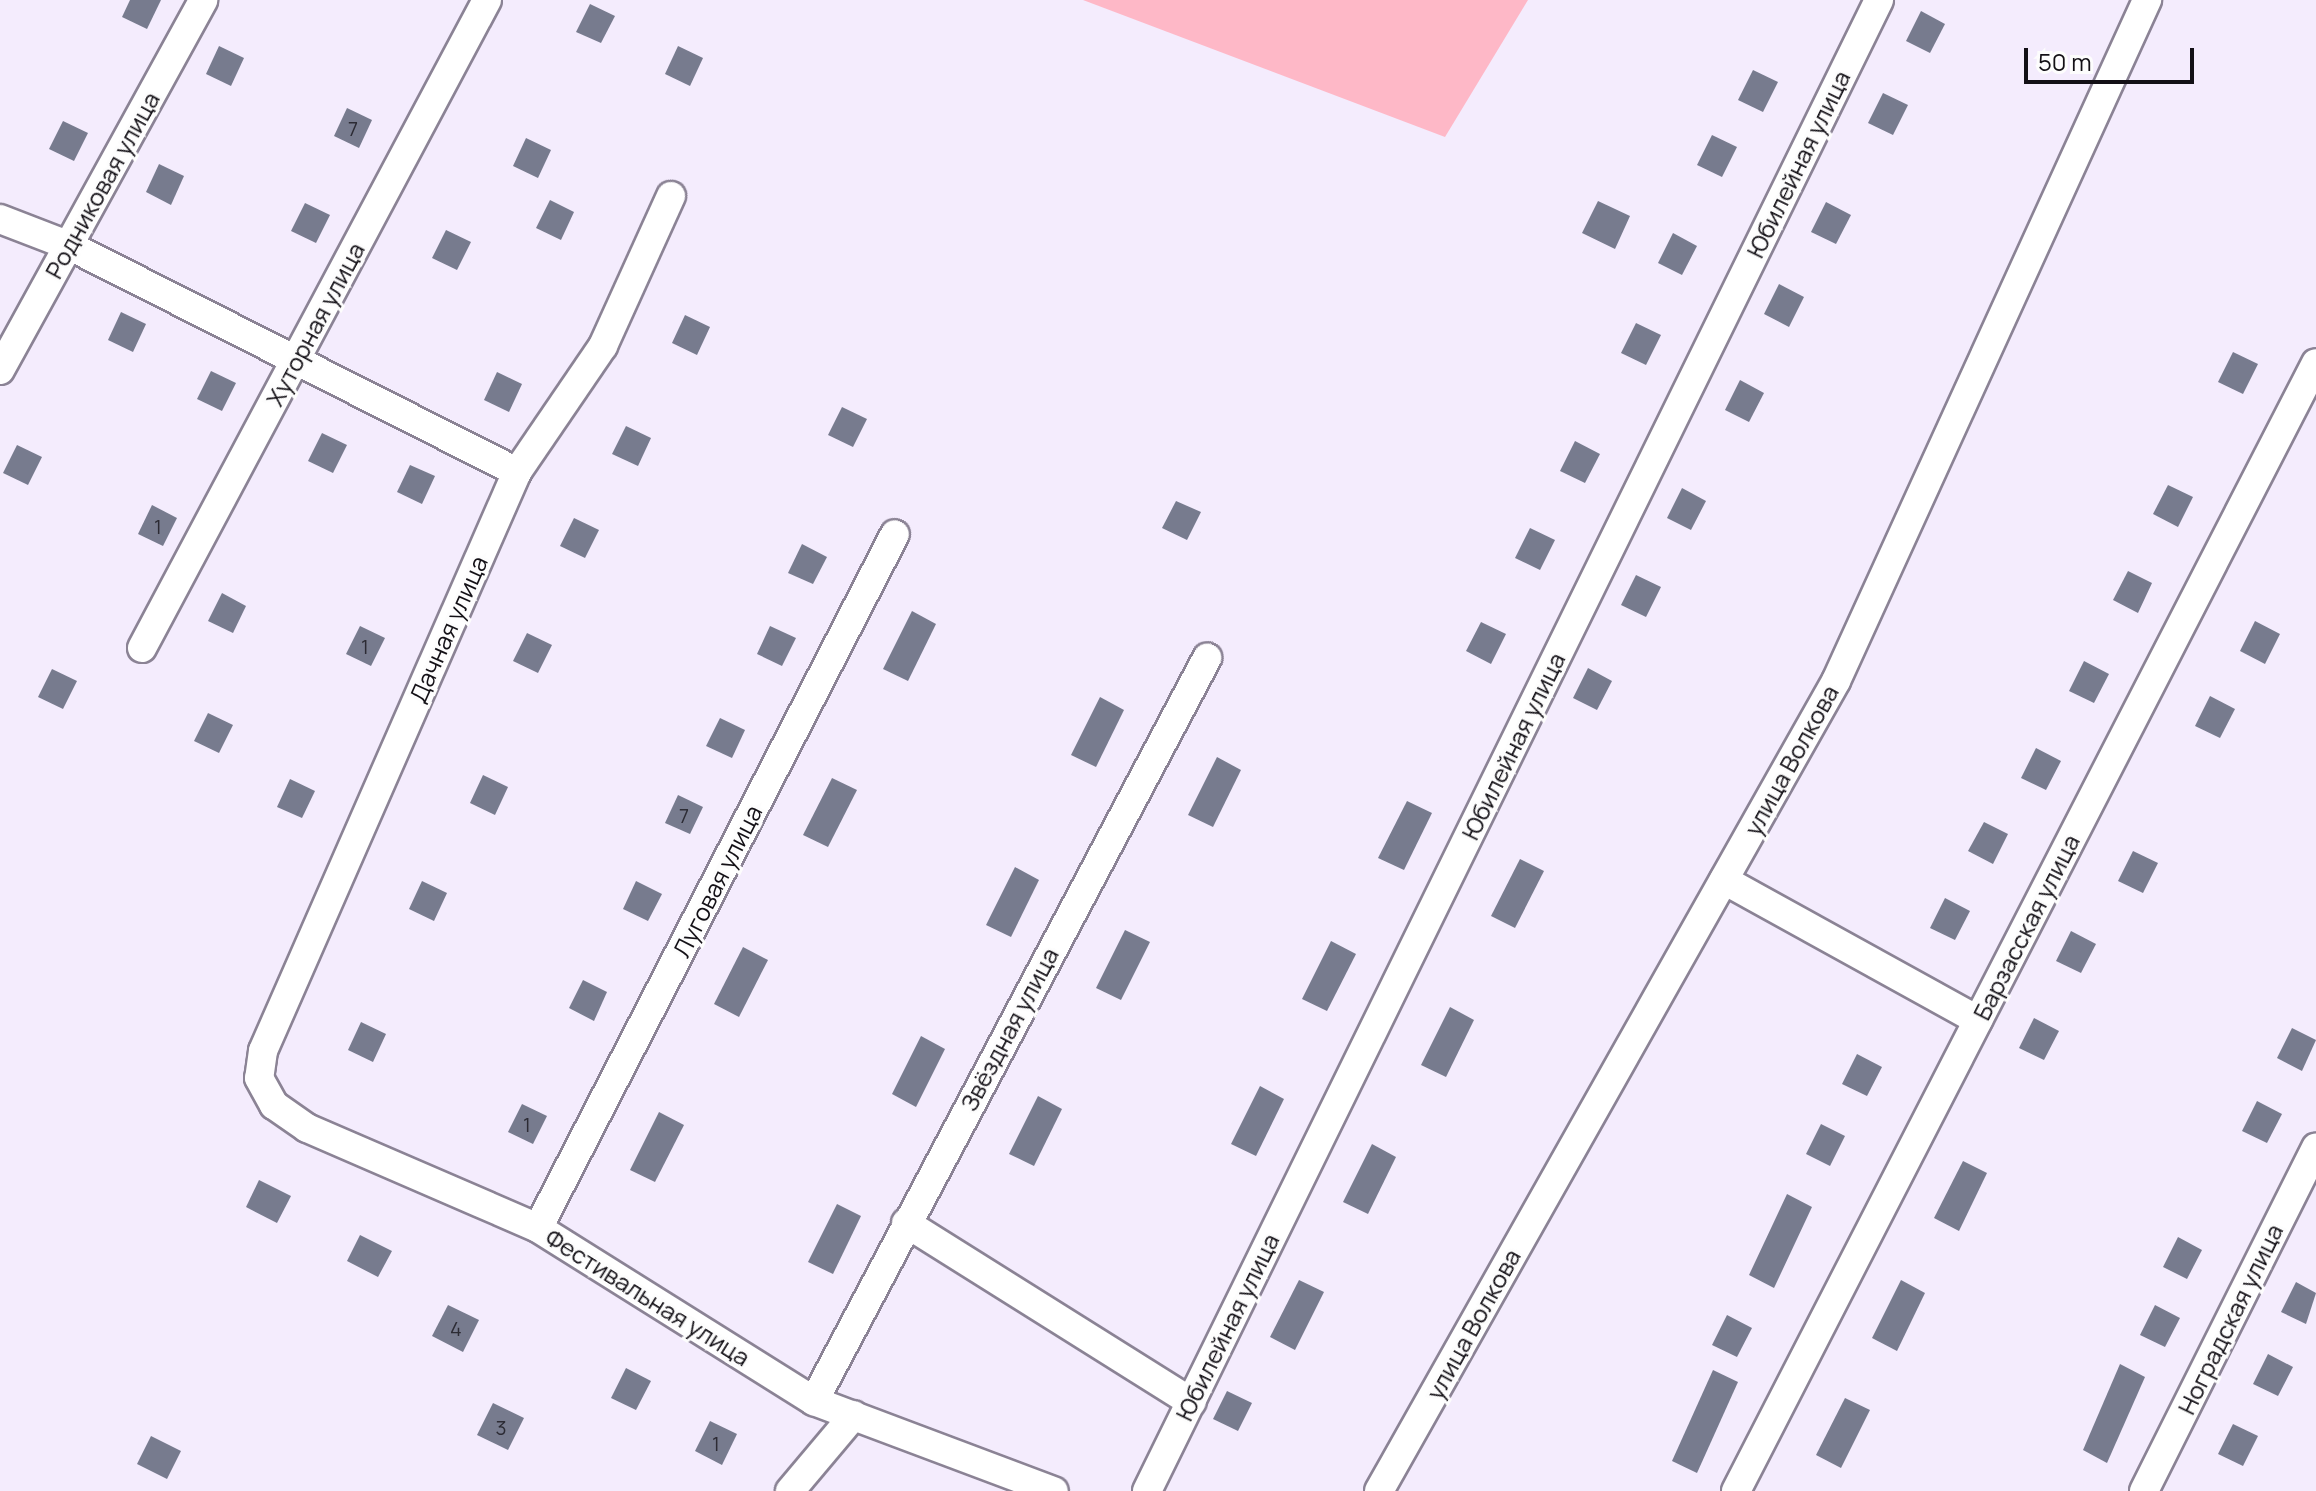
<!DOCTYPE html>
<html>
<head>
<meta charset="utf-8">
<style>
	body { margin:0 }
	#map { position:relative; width:2316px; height:1491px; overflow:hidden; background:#f4ecfd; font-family:Manrope,sans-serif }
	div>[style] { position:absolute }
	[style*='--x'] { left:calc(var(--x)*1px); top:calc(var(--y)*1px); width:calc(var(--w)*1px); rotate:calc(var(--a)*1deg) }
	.green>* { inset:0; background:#feb8c7 }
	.building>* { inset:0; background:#777b8e }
	.roads { filter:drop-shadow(2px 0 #8b8395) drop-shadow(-2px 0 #8b8395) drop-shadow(0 2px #8b8395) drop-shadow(0 -2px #8b8395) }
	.minor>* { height:28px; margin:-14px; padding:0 14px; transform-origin:14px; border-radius:14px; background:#fff }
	span { translate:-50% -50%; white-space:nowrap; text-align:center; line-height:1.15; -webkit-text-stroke:6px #fdfdfd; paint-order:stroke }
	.number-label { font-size:20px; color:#2c2b34 }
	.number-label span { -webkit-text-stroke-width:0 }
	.street-label { font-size:24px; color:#131016 }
	.scale { position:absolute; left:2024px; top:48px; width:170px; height:36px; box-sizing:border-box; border:4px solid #131016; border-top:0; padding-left:10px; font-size:24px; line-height:28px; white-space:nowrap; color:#131016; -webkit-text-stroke:6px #fdfdfd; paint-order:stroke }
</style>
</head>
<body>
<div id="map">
	<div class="green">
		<div style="clip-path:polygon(1083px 0,1528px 0,1445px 137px)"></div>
	</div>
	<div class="building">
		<div style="clip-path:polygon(130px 0,161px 0,147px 29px,122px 17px)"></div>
		<div style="clip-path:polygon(590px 4px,615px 16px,601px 43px,576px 32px)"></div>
		<div style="clip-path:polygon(1921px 11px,1945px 24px,1930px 53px,1906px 41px)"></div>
		<div style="clip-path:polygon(219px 46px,244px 58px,231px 86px,206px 74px)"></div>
		<div style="clip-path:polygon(678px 46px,703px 58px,690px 86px,665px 74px)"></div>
		<div style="clip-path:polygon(1753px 70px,1778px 82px,1763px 112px,1738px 100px)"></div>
		<div style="clip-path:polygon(1883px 93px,1908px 105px,1893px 135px,1868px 123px)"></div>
		<div style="clip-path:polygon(347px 108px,372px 120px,359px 148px,334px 136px)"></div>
		<div style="clip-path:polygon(63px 121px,88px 133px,74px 161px,49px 149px)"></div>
		<div style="clip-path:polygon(1712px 135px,1737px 147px,1722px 177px,1697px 165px)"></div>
		<div style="clip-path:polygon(526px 138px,551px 150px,538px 178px,513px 166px)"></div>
		<div style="clip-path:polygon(159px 164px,184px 176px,171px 205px,146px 192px)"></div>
		<div style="clip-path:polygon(550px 200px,574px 212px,561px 240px,536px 228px)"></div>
		<div style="clip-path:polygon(1598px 201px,1630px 216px,1615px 249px,1582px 233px)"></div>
		<div style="clip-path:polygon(1826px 202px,1851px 215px,1836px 244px,1811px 232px)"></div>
		<div style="clip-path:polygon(305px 203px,330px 215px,316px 243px,291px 231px)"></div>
		<div style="clip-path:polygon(446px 230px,471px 242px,457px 270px,432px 258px)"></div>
		<div style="clip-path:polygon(1673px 233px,1697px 246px,1682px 275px,1658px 263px)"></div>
		<div style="clip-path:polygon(1779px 284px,1804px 297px,1789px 327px,1764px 314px)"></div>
		<div style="clip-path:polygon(121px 312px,146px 324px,133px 352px,108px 340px)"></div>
		<div style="clip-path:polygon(685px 315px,710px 327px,697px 355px,672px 343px)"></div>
		<div style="clip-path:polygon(1636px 323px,1661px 335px,1646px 365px,1621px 353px)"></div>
		<div style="clip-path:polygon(2233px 352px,2258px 364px,2243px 394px,2218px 382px)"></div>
		<div style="clip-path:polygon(211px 371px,236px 383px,222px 411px,197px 399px)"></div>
		<div style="clip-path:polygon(497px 372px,522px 384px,509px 412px,484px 400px)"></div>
		<div style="clip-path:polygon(1740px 380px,1764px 393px,1749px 422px,1725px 410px)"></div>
		<div style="clip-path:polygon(842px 407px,867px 419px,853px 447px,828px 435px)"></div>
		<div style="clip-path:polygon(626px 426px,651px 438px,638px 466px,612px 454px)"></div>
		<div style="clip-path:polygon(322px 433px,347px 445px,333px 473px,308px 461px)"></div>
		<div style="clip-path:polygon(1575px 441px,1600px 454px,1585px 483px,1560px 471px)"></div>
		<div style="clip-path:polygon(17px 445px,42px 457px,28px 485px,3px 473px)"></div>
		<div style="clip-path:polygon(410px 465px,435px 476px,422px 504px,397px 492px)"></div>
		<div style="clip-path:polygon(2168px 485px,2193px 497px,2178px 527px,2153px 514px)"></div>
		<div style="clip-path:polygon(1682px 488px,1706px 501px,1691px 530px,1667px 518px)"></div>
		<div style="clip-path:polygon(1176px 501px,1201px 512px,1187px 540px,1162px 528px)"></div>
		<div style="clip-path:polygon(152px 505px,177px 518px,163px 546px,138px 534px)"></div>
		<div style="clip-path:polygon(574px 518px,599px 530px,585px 558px,560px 546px)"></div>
		<div style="clip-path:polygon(1530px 528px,1555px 540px,1540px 570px,1515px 558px)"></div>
		<div style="clip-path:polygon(802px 544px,827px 557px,813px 584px,788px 573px)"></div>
		<div style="clip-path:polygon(2128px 571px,2152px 583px,2138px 613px,2113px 600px)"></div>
		<div style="clip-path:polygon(1636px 575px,1661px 587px,1646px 617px,1621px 605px)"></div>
		<div style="clip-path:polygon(222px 593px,246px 606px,233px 633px,208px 621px)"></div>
		<div style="clip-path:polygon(912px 611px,936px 624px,908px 681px,883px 669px)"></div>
		<div style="clip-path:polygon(2255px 621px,2280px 634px,2265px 664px,2240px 651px)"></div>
		<div style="clip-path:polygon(1481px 622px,1506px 634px,1491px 664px,1466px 651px)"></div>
		<div style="clip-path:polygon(360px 626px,385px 638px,371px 666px,346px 654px)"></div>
		<div style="clip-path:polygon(770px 626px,796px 638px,782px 666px,757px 654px)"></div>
		<div style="clip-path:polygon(527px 633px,552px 645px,538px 673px,513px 661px)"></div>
		<div style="clip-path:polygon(2084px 661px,2109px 674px,2094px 703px,2069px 691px)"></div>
		<div style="clip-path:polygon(1588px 668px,1612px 681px,1597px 710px,1573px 698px)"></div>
		<div style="clip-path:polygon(52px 669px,77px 681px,63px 709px,38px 697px)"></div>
		<div style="clip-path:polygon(2210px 696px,2235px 709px,2220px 738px,2195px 726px)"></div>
		<div style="clip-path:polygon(1100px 697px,1124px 710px,1096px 767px,1071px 755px)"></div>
		<div style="clip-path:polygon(208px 713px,233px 725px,219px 753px,194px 741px)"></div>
		<div style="clip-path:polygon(720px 718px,745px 730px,732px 758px,706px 746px)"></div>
		<div style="clip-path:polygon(2036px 748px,2061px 761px,2046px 790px,2021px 778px)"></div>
		<div style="clip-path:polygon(1217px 757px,1241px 770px,1213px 827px,1188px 815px)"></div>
		<div style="clip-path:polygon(483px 775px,508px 787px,495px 815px,470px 803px)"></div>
		<div style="clip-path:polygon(832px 778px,857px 790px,828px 847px,803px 835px)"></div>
		<div style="clip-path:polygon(290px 779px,315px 791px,302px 818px,277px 807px)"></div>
		<div style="clip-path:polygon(678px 795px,703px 807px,690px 834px,665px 823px)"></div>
		<div style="clip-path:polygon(1407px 801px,1432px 813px,1404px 870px,1378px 858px)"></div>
		<div style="clip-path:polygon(1984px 822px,2008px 834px,1993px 864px,1968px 851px)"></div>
		<div style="clip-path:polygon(2133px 851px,2158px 863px,2143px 893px,2118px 881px)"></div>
		<div style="clip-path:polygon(1520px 859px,1544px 871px,1515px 928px,1491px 916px)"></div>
		<div style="clip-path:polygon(1015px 867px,1039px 880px,1011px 937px,986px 925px)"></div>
		<div style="clip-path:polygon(422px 881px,447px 893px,434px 921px,409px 909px)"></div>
		<div style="clip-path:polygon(636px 881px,662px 894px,648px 921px,623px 909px)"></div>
		<div style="clip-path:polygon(1945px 898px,1970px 911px,1955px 940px,1930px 928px)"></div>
		<div style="clip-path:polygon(1125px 930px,1150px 942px,1121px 1000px,1096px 988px)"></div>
		<div style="clip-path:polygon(2071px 931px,2096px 944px,2081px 973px,2056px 961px)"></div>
		<div style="clip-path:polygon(1331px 941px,1356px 954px,1327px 1011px,1302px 999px)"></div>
		<div style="clip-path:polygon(743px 947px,768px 960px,739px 1017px,714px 1004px)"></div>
		<div style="clip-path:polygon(583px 980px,607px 992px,594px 1021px,569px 1008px)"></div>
		<div style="clip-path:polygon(1450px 1007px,1474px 1020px,1446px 1077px,1421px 1065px)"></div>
		<div style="clip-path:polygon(2034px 1018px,2059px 1031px,2044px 1060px,2019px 1048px)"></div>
		<div style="clip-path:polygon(361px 1022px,386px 1034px,373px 1062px,348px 1050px)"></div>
		<div style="clip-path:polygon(2292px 1028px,2316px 1040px,2302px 1071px,2277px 1058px)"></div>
		<div style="clip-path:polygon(921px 1036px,945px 1049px,916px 1107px,892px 1094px)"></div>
		<div style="clip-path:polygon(1857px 1054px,1882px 1067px,1867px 1096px,1842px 1084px)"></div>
		<div style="clip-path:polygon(1260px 1086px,1284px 1099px,1256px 1156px,1231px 1144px)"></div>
		<div style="clip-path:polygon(1038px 1096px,1062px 1109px,1034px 1166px,1009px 1154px)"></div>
		<div style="clip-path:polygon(2257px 1101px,2282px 1114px,2267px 1143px,2242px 1131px)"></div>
		<div style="clip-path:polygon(522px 1104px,547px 1116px,533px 1144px,508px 1132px)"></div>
		<div style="clip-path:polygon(659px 1112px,684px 1125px,655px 1182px,630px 1170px)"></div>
		<div style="clip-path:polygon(1821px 1124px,1845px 1136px,1830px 1166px,1806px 1154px)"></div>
		<div style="clip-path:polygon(1372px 1144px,1396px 1157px,1368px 1214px,1343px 1202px)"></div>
		<div style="clip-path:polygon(1963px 1161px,1987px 1173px,1959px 1231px,1934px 1218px)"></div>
		<div style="clip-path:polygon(259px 1180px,291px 1196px,277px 1223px,246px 1207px)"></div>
		<div style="clip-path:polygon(1787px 1194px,1812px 1207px,1774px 1288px,1749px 1275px)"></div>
		<div style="clip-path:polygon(837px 1204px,861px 1216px,833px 1274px,808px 1262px)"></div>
		<div style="clip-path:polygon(360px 1235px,392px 1251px,378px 1277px,347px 1261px)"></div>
		<div style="clip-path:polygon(2178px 1237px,2202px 1250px,2187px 1279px,2163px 1267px)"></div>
		<div style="clip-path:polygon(1299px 1280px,1324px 1292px,1295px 1350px,1270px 1337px)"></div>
		<div style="clip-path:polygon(1901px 1280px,1925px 1293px,1897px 1351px,1872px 1338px)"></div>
		<div style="clip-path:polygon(2296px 1282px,2316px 1293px,2306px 1324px,2281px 1312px)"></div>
		<div style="clip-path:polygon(448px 1305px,479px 1320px,463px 1352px,432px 1336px)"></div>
		<div style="clip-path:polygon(2155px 1305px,2180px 1318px,2165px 1347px,2140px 1335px)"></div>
		<div style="clip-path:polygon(1727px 1315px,1752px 1328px,1737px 1357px,1712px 1345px)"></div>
		<div style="clip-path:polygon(2268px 1354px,2293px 1367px,2278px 1396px,2253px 1384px)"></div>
		<div style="clip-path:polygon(2120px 1364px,2145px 1377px,2107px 1463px,2083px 1450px)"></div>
		<div style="clip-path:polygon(626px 1368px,651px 1381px,636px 1410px,611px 1398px)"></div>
		<div style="clip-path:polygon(1713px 1370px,1738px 1382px,1697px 1473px,1672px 1461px)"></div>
		<div style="clip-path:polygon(1227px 1391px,1252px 1403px,1238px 1431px,1213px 1419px)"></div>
		<div style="clip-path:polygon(1845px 1398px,1870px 1410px,1841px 1468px,1816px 1455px)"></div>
		<div style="clip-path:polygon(493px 1403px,524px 1418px,508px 1450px,477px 1435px)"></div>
		<div style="clip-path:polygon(710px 1421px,737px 1434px,722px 1465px,695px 1451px)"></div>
		<div style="clip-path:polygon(2233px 1424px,2258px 1436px,2243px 1466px,2218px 1454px)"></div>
		<div style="clip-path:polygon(151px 1436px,181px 1451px,167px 1479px,137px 1464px)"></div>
	</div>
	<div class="roads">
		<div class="minor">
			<div style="--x:671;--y:196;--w:165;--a:114.4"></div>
			<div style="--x:603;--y:346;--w:153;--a:124.3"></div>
			<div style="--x:517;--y:472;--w:632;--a:113.69"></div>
			<div style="--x:263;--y:1051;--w:27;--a:98"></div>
			<div style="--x:259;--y:1078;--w:31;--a:61"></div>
			<div style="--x:274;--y:1105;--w:40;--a:34.9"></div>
			<div style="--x:307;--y:1128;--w:252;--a:23.4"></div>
			<div style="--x:538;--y:1228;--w:326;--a:32.1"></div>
			<div style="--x:814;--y:1401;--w:256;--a:20.6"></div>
			<div style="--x:0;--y:219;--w:75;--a:21.1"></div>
			<div style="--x:70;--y:246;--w:501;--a:26.82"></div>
			<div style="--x:0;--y:370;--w:422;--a:-61.2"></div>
			<div style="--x:142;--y:648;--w:734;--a:-61.97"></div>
			<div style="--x:1724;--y:880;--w:290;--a:28.9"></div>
			<div style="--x:906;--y:1223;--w:337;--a:32.1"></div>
			<div style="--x:538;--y:1228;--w:780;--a:-62.78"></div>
			<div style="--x:814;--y:1401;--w:841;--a:-62.12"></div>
			<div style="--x:790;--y:1491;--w:99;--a:-49.9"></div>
			<div style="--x:1147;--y:1491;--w:1661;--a:-63.85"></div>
			<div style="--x:1379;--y:1491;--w:930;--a:-60.57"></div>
			<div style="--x:1836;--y:681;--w:749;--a:-65.45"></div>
			<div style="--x:1736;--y:1491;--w:1268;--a:-62.79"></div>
			<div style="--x:2144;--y:1491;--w:384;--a:-63.4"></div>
		</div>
	</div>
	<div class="number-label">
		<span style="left:353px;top:128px">7</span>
		<span style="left:158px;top:526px">1</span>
		<span style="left:365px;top:646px">1</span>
		<span style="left:684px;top:815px">7</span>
		<span style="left:527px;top:1124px">1</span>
		<span style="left:456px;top:1328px">4</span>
		<span style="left:501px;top:1427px">3</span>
		<span style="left:716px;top:1443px">1</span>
	</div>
	<div class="street-label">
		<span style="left:1798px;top:164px;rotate:-64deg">Юбилейная улица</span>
		<span style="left:102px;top:185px;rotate:-61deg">Родниковая улица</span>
		<span style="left:315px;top:324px;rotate:-62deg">Хуторная улица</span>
		<span style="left:448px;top:629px;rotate:-66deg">Дачная улица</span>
		<span style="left:1513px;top:746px;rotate:-64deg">Юбилейная улица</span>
		<span style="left:1791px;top:760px;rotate:-61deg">улица Волкова</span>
		<span style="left:717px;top:881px;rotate:-63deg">Луговая улица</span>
		<span style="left:2026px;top:927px;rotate:-63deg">Барзасская улица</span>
		<span style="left:1009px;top:1029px;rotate:-62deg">Звёздная улица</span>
		<span style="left:648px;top:1297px;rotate:32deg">Фестивальная улица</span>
		<span style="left:2230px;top:1319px;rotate:-64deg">Ноградская улица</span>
		<span style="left:1473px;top:1324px;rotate:-61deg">улица Волкова</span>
		<span style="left:1227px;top:1327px;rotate:-64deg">Юбилейная улица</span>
	</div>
	<div class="scale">50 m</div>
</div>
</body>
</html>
